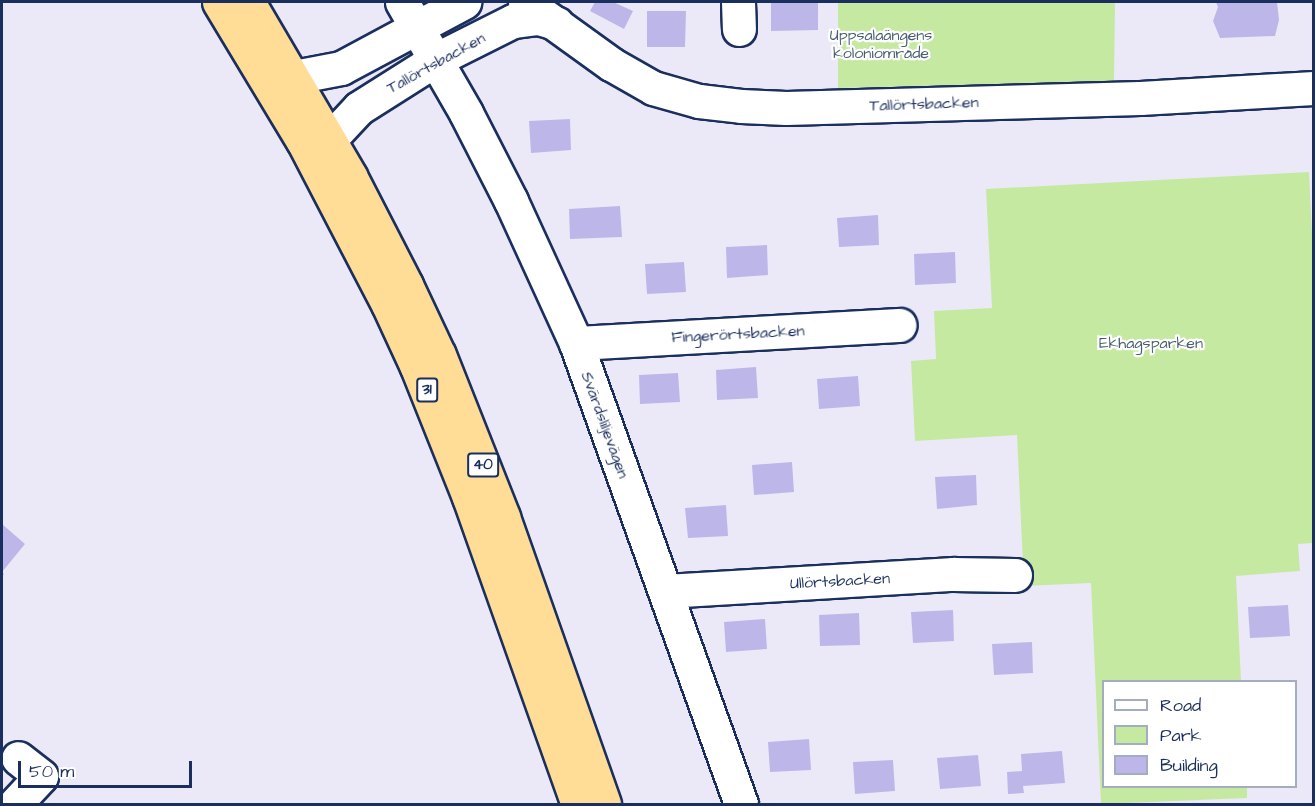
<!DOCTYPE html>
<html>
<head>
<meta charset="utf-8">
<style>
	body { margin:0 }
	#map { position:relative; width:1315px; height:806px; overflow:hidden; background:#ebe9f8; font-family:"Architects Daughter",sans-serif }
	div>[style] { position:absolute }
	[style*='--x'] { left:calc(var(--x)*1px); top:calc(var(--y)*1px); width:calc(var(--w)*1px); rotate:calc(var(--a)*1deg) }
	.green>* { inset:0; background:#c6e9a2 }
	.building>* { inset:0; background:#bdb7e9 }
	.roads { filter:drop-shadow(2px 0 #1b2f5e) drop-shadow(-2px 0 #1b2f5e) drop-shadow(0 2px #1b2f5e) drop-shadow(0 -2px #1b2f5e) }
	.minor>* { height:33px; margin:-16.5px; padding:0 16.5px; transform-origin:16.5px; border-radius:16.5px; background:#fff }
	.highway>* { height:33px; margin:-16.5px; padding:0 16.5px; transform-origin:16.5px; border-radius:16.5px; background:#ffdd96 }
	span { translate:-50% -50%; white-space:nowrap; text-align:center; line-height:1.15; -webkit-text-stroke:4.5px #fff; paint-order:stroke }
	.shield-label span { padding:2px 4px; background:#fff; border:2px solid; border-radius:4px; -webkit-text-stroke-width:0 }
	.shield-label { font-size:15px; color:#1b2f5e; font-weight:700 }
	.park-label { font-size:16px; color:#465e6f }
	.street-label { font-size:16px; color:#1b2f5e }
	.frame { position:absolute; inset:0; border:3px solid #1b2f5e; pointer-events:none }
	.legend { position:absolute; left:1102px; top:680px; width:195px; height:108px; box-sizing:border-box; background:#fff; border:2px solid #a4acbf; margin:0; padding:8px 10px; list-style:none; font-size:18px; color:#1b2f5e }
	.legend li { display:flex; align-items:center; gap:12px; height:30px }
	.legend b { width:30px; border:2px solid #a4acbf }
	.scale { position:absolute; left:18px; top:761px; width:174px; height:27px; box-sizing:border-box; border:3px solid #1b2f5e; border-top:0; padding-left:8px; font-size:18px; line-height:21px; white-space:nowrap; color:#1b2f5e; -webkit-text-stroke:4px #fff; paint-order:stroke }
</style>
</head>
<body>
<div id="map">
	<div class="green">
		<div style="clip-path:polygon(838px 2px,1115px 2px,1114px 81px,838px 88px)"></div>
		<div style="clip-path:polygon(1309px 172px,1314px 277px,1313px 543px,1298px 544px,1300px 571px,1236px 576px,1241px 681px,1104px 682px,1104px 786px,1247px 787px,1247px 798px,1101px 804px,1091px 583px,1024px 586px,1017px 435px,915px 441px,911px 361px,936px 359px,934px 311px,992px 308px,986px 189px)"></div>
	</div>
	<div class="building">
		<div style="clip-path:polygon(595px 2px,613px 2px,633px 11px,624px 29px,590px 11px)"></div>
		<div style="clip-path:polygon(771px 2px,818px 2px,818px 30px,771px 31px)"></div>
		<div style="clip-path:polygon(1216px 2px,1277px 2px,1279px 20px,1275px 36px,1220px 38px,1213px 21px,1218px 7px)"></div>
		<div style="clip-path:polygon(647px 11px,686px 11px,685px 47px,647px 47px)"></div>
		<div style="clip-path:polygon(570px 119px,571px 150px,531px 153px,529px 121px)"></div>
		<div style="clip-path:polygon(620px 206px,622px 237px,570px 239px,569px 209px)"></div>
		<div style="clip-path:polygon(878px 215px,879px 245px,839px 247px,837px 218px)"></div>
		<div style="clip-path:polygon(767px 245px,768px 275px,727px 278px,726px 247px)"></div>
		<div style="clip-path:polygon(955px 252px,956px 283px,915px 285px,914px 254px)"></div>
		<div style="clip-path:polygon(684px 262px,686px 292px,647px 294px,645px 264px)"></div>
		<div style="clip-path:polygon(756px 367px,758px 398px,717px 400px,716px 370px)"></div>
		<div style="clip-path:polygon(678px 373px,680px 402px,640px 404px,639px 375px)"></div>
		<div style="clip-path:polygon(858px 376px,860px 406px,819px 409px,817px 379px)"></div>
		<div style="clip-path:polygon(792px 462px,794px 492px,754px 495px,752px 465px)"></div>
		<div style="clip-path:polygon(976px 475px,977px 505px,937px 509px,935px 477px)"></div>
		<div style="clip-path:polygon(726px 505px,728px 536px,688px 538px,685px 508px)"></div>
		<div style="clip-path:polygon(2px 524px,25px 544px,2px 572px,4px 574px,2px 577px)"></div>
		<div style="clip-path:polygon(1288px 605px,1290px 636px,1250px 638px,1248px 607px)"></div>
		<div style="clip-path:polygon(953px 610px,954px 641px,913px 643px,911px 612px)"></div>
		<div style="clip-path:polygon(859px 613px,860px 645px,820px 646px,819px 615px)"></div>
		<div style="clip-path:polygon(765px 619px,767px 649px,726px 652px,724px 622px)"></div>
		<div style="clip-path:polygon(1032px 642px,1033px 673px,994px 675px,992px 644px)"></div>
		<div style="clip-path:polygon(809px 739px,811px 770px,770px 772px,768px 742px)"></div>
		<div style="clip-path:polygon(1062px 751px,1065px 783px,1023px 786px,1024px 793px,1008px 794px,1007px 772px,1022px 771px,1021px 754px)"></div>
		<div style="clip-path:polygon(978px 755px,981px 786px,940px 789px,937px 758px)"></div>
		<div style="clip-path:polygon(893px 760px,895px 791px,855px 794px,853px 762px)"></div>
	</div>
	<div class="roads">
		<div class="minor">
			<div style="--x:402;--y:2;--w:128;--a:60"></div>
			<div style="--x:466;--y:113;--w:99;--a:62.9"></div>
			<div style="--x:511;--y:201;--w:156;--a:65.4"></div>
			<div style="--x:576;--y:343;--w:490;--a:70.3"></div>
			<div style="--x:525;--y:2;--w:106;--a:35.8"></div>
			<div style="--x:611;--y:64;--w:48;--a:29.7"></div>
			<div style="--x:653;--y:88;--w:48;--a:15.8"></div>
			<div style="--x:699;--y:101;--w:42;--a:6.8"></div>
			<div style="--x:741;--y:106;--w:45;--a:2.5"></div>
			<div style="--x:786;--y:108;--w:354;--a:-1.6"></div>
			<div style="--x:1140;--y:98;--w:174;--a:-3.3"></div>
			<div style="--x:738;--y:2;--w:27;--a:88"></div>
			<div style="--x:294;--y:77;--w:48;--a:-10.8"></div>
			<div style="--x:341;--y:68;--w:140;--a:-28.2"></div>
			<div style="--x:330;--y:139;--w:42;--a:-46.9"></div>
			<div style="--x:359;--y:108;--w:90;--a:-32.3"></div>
			<div style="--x:435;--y:60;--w:87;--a:-26.6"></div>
			<div style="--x:513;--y:21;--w:25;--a:-7"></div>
			<div style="--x:538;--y:18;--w:19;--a:16"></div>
			<div style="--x:576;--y:343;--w:324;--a:-3.2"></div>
			<div style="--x:665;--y:591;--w:289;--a:-3.4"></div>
			<div style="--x:953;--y:574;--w:62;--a:0.9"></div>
			<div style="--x:15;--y:804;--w:38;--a:-47"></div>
			<div style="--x:41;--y:776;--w:29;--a:-142"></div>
		</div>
		<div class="highway">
			<div style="--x:219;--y:2;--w:162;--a:58.9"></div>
			<div style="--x:303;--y:141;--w:184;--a:62.5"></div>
			<div style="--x:388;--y:304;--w:69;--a:65.3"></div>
			<div style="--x:417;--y:367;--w:140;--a:68.2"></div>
			<div style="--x:469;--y:497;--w:326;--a:70.5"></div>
			<div style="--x:248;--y:2;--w:202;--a:59.6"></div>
			<div style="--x:350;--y:176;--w:123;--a:62.8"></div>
			<div style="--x:406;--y:285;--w:77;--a:64.8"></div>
			<div style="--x:439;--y:355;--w:174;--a:68.4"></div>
			<div style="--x:503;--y:517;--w:304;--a:70.6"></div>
		</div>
	</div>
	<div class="shield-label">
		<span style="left:427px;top:390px">31</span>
		<span style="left:483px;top:465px">40</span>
	</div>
	<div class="park-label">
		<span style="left:881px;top:44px">Uppsalaängens<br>koloniområde</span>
		<span style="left:1151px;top:343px">Ekhagsparken</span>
	</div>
	<div class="street-label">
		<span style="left:436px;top:63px;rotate:-29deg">Tallörtsbacken</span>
		<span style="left:924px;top:104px;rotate:-2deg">Tallörtsbacken</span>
		<span style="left:738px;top:334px;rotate:-3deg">Fingerörtsbacken</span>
		<span style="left:605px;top:425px;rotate:70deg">Svärdsliljevägen</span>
		<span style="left:840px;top:581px;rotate:-3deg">Ullörtsbacken</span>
	</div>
	<div class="frame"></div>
	<ul class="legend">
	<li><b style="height:8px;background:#fff"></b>Road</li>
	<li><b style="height:16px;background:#c6e9a2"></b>Park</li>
	<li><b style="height:16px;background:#bdb7e9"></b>Building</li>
	</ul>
	<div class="scale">50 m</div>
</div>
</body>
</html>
